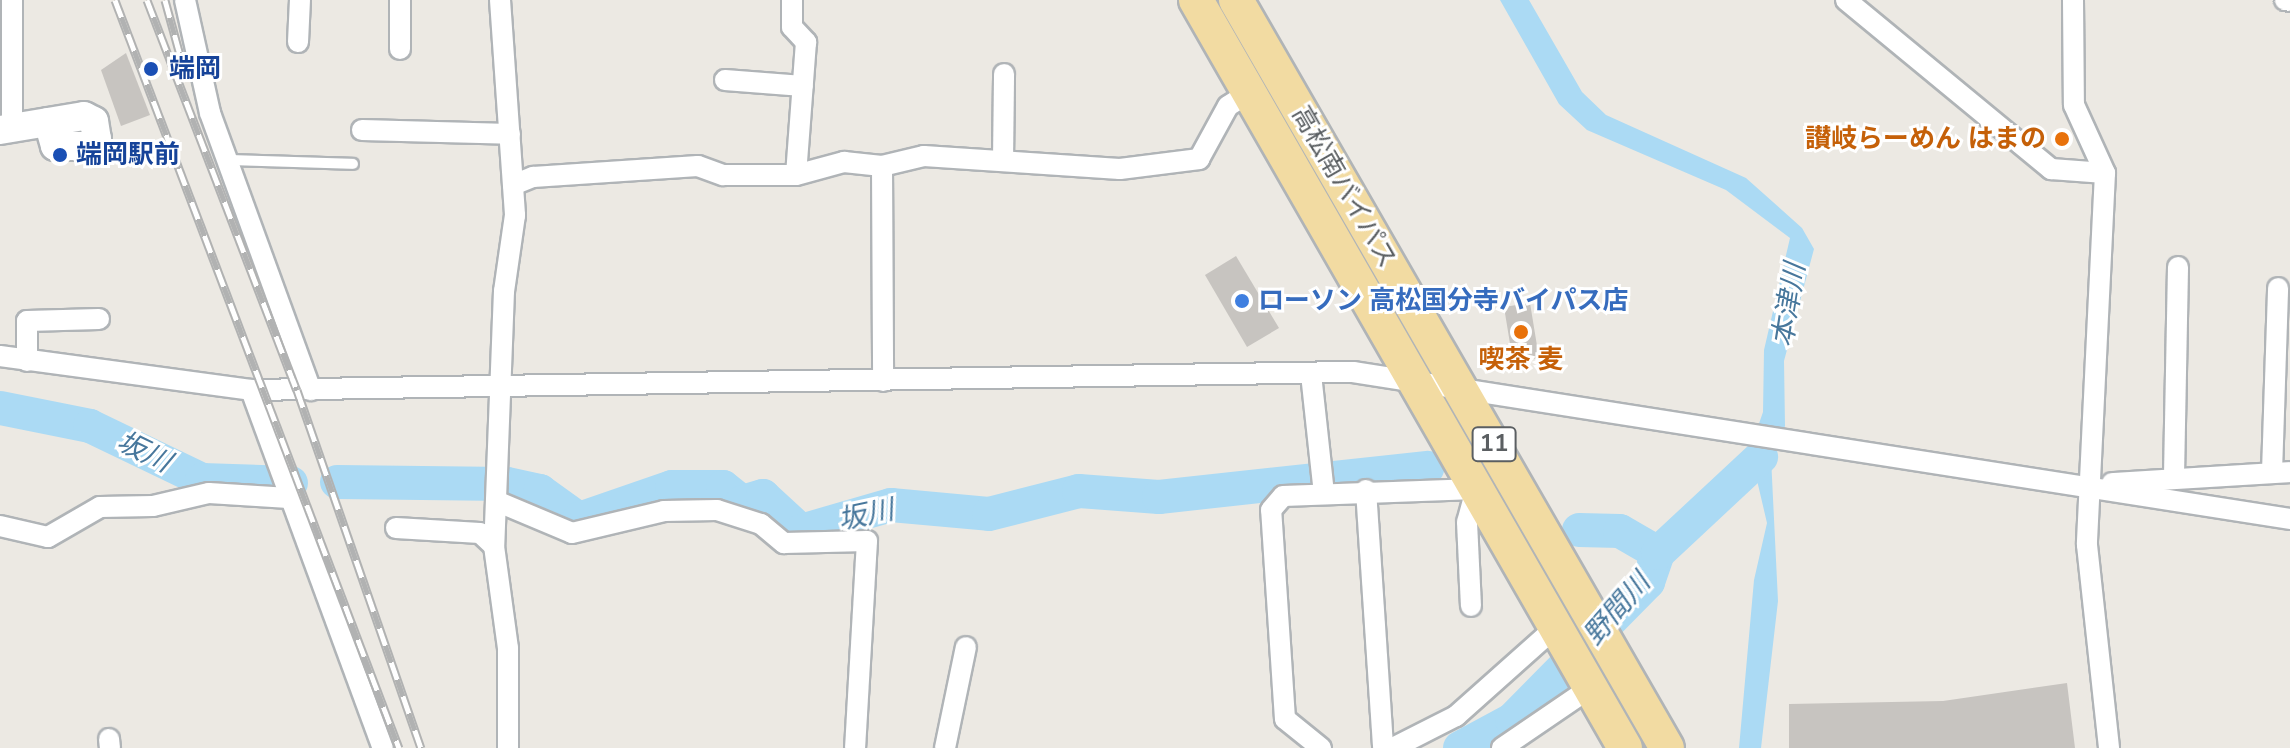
<!DOCTYPE html>
<html>
<head>
<meta charset="utf-8">
<style>
	body { margin:0 }
	#map { position:relative; width:2290px; height:748px; overflow:hidden; background:#ece9e3; font-family:"Nunito Sans","Noto Sans JP",sans-serif }
	div>[style] { position:absolute }
	[style*='--x'] { left:calc(var(--x)*1px); top:calc(var(--y)*1px); width:calc(var(--w)*1px); rotate:calc(var(--a)*1deg) }
	.water>* { inset:0; background:#abdaf4 }
	.river>* { height:34px; margin:-17px; padding:0 17px; transform-origin:17px; border-radius:17px; background:#abdaf4 }
	.building>* { inset:0; background:#c7c4c0 }
	.roads { filter:drop-shadow(2px 0 #b0b4b7) drop-shadow(-2px 0 #b0b4b7) drop-shadow(0 2px #b0b4b7) drop-shadow(0 -2px #b0b4b7) }
	.service>* { height:10px; margin:-5px; padding:0 5px; transform-origin:5px; border-radius:5px; background:#fff }
	.minor>* { height:20px; margin:-10px; padding:0 10px; transform-origin:10px; border-radius:10px; background:#fff }
	.secondary>* { height:28px; margin:-14px; padding:0 14px; transform-origin:14px; border-radius:14px; background:#fff }
	.trunk>* { height:34px; margin:-17px; padding:0 17px; transform-origin:17px; border-radius:17px; background:#f2dba2 }
	.rail>* { height:9px; margin-top:-4.5px; transform-origin:0; background:repeating-linear-gradient(90deg,#fff 0 18px,#b1b2b2 0 36px); box-sizing:border-box; border-block:2px solid #b1b2b2 }
	.dots>* { width:22px; height:22px; translate:-50% -50%; box-sizing:border-box; border:4px solid #fff; border-radius:50% }
	span { translate:-50% -50%; white-space:nowrap; text-align:center; line-height:1.15; -webkit-text-stroke:6px #fff; paint-order:stroke }
	.shield-label span { padding:2px 6px; background:#fff; border:2px solid; border-radius:6px; -webkit-text-stroke-width:0 }
	.shield-label { font-size:24px; color:#5b5f62; font-weight:700 }
	.transit-label { font-size:26px; color:#164399; font-weight:700 }
	.left { translate:0 -50%; text-align:left }
	.food-label { font-size:26px; color:#c56008; font-weight:700 }
	.right { translate:-100% -50%; text-align:right }
	.street-label { font-size:26px; color:#5b5f62 }
	.shop-label { font-size:26px; color:#366cbe; font-weight:700 }
	.water-label { font-size:28px; color:#47779c; font-style:italic }
</style>
</head>
<body>
<div id="map">
	<div class="water">
		<div style="clip-path:polygon(1500px 0,1529px 0,1582px 92px,1606px 115px,1746px 178px,1802px 228px,1814px 249px,1784px 361px,1785px 426px,1771px 457px,1778px 601px,1761px 748px,1739px 748px,1754px 580px,1767px 523px,1756px 476px,1744px 467px,1763px 412px,1764px 350px,1790px 238px,1726px 190px,1587px 130px,1559px 104px)"></div>
	</div>
	<div class="river">
		<div style="--x:0;--y:408;--w:92;--a:11.3"></div>
		<div style="--x:90;--y:426;--w:124;--a:25.7"></div>
		<div style="--x:202;--y:480;--w:89;--a:1.9"></div>
		<div style="--x:337;--y:482;--w:170;--a:0.7"></div>
		<div style="--x:507;--y:484;--w:34;--a:12"></div>
		<div style="--x:540;--y:491;--w:48;--a:35.7"></div>
		<div style="--x:579;--y:519;--w:98;--a:-19"></div>
		<div style="--x:672;--y:487;--w:51;--a:0"></div>
		<div style="--x:723;--y:487;--w:24;--a:38"></div>
		<div style="--x:742;--y:502;--w:22;--a:-16"></div>
		<div style="--x:763;--y:496;--w:52;--a:42.6"></div>
		<div style="--x:801;--y:531;--w:94;--a:-16.1"></div>
		<div style="--x:891;--y:505;--w:98;--a:5.2"></div>
		<div style="--x:989;--y:514;--w:93;--a:-14.3"></div>
		<div style="--x:1079;--y:491;--w:80;--a:4.3"></div>
		<div style="--x:1159;--y:497;--w:270;--a:-6.2"></div>
		<div style="--x:1579;--y:530;--w:41;--a:1.4"></div>
		<div style="--x:1620;--y:531;--w:44;--a:30.1"></div>
		<div style="--x:1460;--y:748;--w:59;--a:-28.3"></div>
		<div style="--x:1512;--y:720;--w:194;--a:-45.4"></div>
		<div style="--x:1648;--y:582;--w:31;--a:-71"></div>
		<div style="--x:1658;--y:553;--w:141;--a:-43"></div>
	</div>
	<div class="building">
		<div style="clip-path:polygon(126px 53px,150px 115px,121px 126px,101px 70px)"></div>
		<div style="clip-path:polygon(1236px 256px,1279px 328px,1247px 347px,1205px 275px)"></div>
		<div style="clip-path:polygon(1530px 303px,1539px 358px,1513px 362px,1504px 307px)"></div>
		<div style="clip-path:polygon(2067px 683px,2075px 748px,1789px 748px,1789px 704px,1943px 701px)"></div>
	</div>
	<div class="roads">
		<div class="service">
			<div style="--x:227;--y:160;--w:126;--a:1.8"></div>
		</div>
		<div class="minor">
			<div style="--x:185;--y:0;--w:116;--a:77.5"></div>
			<div style="--x:210;--y:113;--w:295;--a:70"></div>
			<div style="--x:400;--y:0;--w:49;--a:90"></div>
			<div style="--x:500;--y:0;--w:216;--a:86"></div>
			<div style="--x:515;--y:215;--w:77;--a:98.2"></div>
			<div style="--x:504;--y:291;--w:255;--a:92.2"></div>
			<div style="--x:494;--y:546;--w:103;--a:82.2"></div>
			<div style="--x:508;--y:648;--w:100;--a:90"></div>
			<div style="--x:792;--y:0;--w:27;--a:90"></div>
			<div style="--x:792;--y:27;--w:21;--a:47"></div>
			<div style="--x:806;--y:42;--w:133;--a:94.3"></div>
			<div style="--x:1846;--y:0;--w:266;--a:39.5"></div>
			<div style="--x:2051;--y:169;--w:54;--a:4.2"></div>
			<div style="--x:2073;--y:0;--w:105;--a:89.5"></div>
			<div style="--x:2074;--y:105;--w:75;--a:65.5"></div>
			<div style="--x:2105;--y:173;--w:372;--a:92.8"></div>
			<div style="--x:2087;--y:545;--w:204;--a:83.8"></div>
			<div style="--x:2285;--y:0;--w:5;--a:11"></div>
			<div style="--x:298;--y:42;--w:42;--a:-87.3"></div>
			<div style="--x:725;--y:80;--w:78;--a:4.4"></div>
			<div style="--x:12;--y:129;--w:129;--a:-90"></div>
			<div style="--x:362;--y:130;--w:148;--a:1.5"></div>
			<div style="--x:1003;--y:160;--w:86;--a:-89.3"></div>
			<div style="--x:882;--y:166;--w:215;--a:89.7"></div>
			<div style="--x:513;--y:185;--w:22;--a:-22"></div>
			<div style="--x:533;--y:177;--w:165;--a:-3.8"></div>
			<div style="--x:698;--y:166;--w:27;--a:20"></div>
			<div style="--x:723;--y:175;--w:73;--a:0"></div>
			<div style="--x:796;--y:175;--w:50;--a:-15.2"></div>
			<div style="--x:844;--y:162;--w:38;--a:6"></div>
			<div style="--x:882;--y:166;--w:43;--a:-13.4"></div>
			<div style="--x:924;--y:156;--w:196;--a:3.8"></div>
			<div style="--x:1120;--y:169;--w:80;--a:-7.2"></div>
			<div style="--x:1199;--y:159;--w:60;--a:-61.3"></div>
			<div style="--x:1228;--y:106;--w:25;--a:-32"></div>
			<div style="--x:0;--y:356;--w:253;--a:7.7"></div>
			<div style="--x:251;--y:390;--w:1102;--a:-0.94"></div>
			<div style="--x:1353;--y:372;--w:948;--a:8.92"></div>
			<div style="--x:27;--y:361;--w:40;--a:-90"></div>
			<div style="--x:27;--y:321;--w:72;--a:-1.6"></div>
			<div style="--x:1311;--y:374;--w:120;--a:83.8"></div>
			<div style="--x:251;--y:390;--w:382;--a:69.8"></div>
			<div style="--x:2272;--y:472;--w:184;--a:-88.1"></div>
			<div style="--x:2174;--y:476;--w:209;--a:-88.9"></div>
			<div style="--x:2112;--y:483;--w:178;--a:-3.5"></div>
			<div style="--x:1366;--y:490;--w:259;--a:86.2"></div>
			<div style="--x:496;--y:501;--w:82;--a:22.8"></div>
			<div style="--x:572;--y:533;--w:95;--a:-13.4"></div>
			<div style="--x:664;--y:511;--w:53;--a:-1.1"></div>
			<div style="--x:717;--y:510;--w:46;--a:17.7"></div>
			<div style="--x:761;--y:524;--w:30;--a:40"></div>
			<div style="--x:784;--y:543;--w:83;--a:-1.4"></div>
			<div style="--x:867;--y:541;--w:207;--a:93.3"></div>
			<div style="--x:0;--y:526;--w:49;--a:12.9"></div>
			<div style="--x:48;--y:537;--w:60;--a:-30"></div>
			<div style="--x:100;--y:507;--w:53;--a:-1.1"></div>
			<div style="--x:153;--y:506;--w:57;--a:-13.1"></div>
			<div style="--x:209;--y:493;--w:80;--a:3.6"></div>
			<div style="--x:396;--y:528;--w:84;--a:3.4"></div>
			<div style="--x:480;--y:533;--w:19;--a:43"></div>
			<div style="--x:109;--y:739;--w:9;--a:84"></div>
			<div style="--x:945;--y:748;--w:103;--a:-78.3"></div>
			<div style="--x:1321;--y:748;--w:46;--a:-141.1"></div>
			<div style="--x:1285;--y:719;--w:209;--a:-93.8"></div>
			<div style="--x:1271;--y:510;--w:18;--a:-49"></div>
			<div style="--x:1283;--y:496;--w:193;--a:-2.1"></div>
			<div style="--x:1476;--y:489;--w:34;--a:105"></div>
			<div style="--x:1467;--y:522;--w:84;--a:87.3"></div>
			<div style="--x:1393;--y:748;--w:71;--a:-26.9"></div>
			<div style="--x:1456;--y:716;--w:134;--a:-41.7"></div>
			<div style="--x:1502;--y:748;--w:107;--a:-34.3"></div>
		</div>
		<div class="secondary">
			<div style="--x:0;--y:130;--w:85;--a:-9.5"></div>
			<div style="--x:84;--y:116;--w:11;--a:27"></div>
			<div style="--x:94;--y:121;--w:18;--a:81"></div>
			<div style="--x:97;--y:139;--w:10;--a:135"></div>
			<div style="--x:90;--y:146;--w:35;--a:180"></div>
			<div style="--x:55;--y:146;--w:25;--a:-106"></div>
		</div>
		<div class="trunk">
			<div style="--x:1196;--y:0;--w:862;--a:60.16"></div>
			<div style="--x:1236;--y:0;--w:863;--a:60.05"></div>
		</div>
	</div>
	<div class="rail">
		<div style="--x:115;--y:0;--w:800;--a:69.21"></div>
		<div style="--x:147;--y:0;--w:418;--a:69"></div>
		<div style="--x:297;--y:390;--w:379;--a:70.9"></div>
		<div style="--x:165;--y:0;--w:80;--a:74.7"></div>
	</div>
	<div class="dots">
		<div style="left:151px;top:69px;background:#1a4fb4"></div>
		<div style="left:2062px;top:139px;background:#e8710a"></div>
		<div style="left:60px;top:155px;background:#1a4fb4"></div>
		<div style="left:1242px;top:301px;background:#3f7fe0"></div>
		<div style="left:1521px;top:332px;background:#e8710a"></div>
	</div>
	<div class="shield-label">
		<span style="left:1494px;top:444px">11</span>
	</div>
	<div class="transit-label">
		<span class="left" style="left:169px;top:69px">端岡</span>
		<span class="left" style="left:76px;top:155px">端岡駅前</span>
	</div>
	<div class="food-label">
		<span class="right" style="left:2046px;top:139px">讃岐らーめん はまの</span>
		<span style="left:1521px;top:360px">喫茶 麦</span>
	</div>
	<div class="street-label">
		<span style="left:1344px;top:187px;rotate:60deg">高松南バイパス</span>
	</div>
	<div class="shop-label">
		<span class="left" style="left:1258px;top:301px">ローソン 高松国分寺バイパス店</span>
	</div>
	<div class="water-label">
		<span style="left:1789px;top:305px;rotate:-81deg">本津川</span>
		<span style="left:144px;top:452px;rotate:26deg">坂川</span>
		<span style="left:866px;top:515px;rotate:-12deg">坂川</span>
		<span style="left:1617px;top:609px;rotate:-49deg">野間川</span>
	</div>
</div>
</body>
</html>
